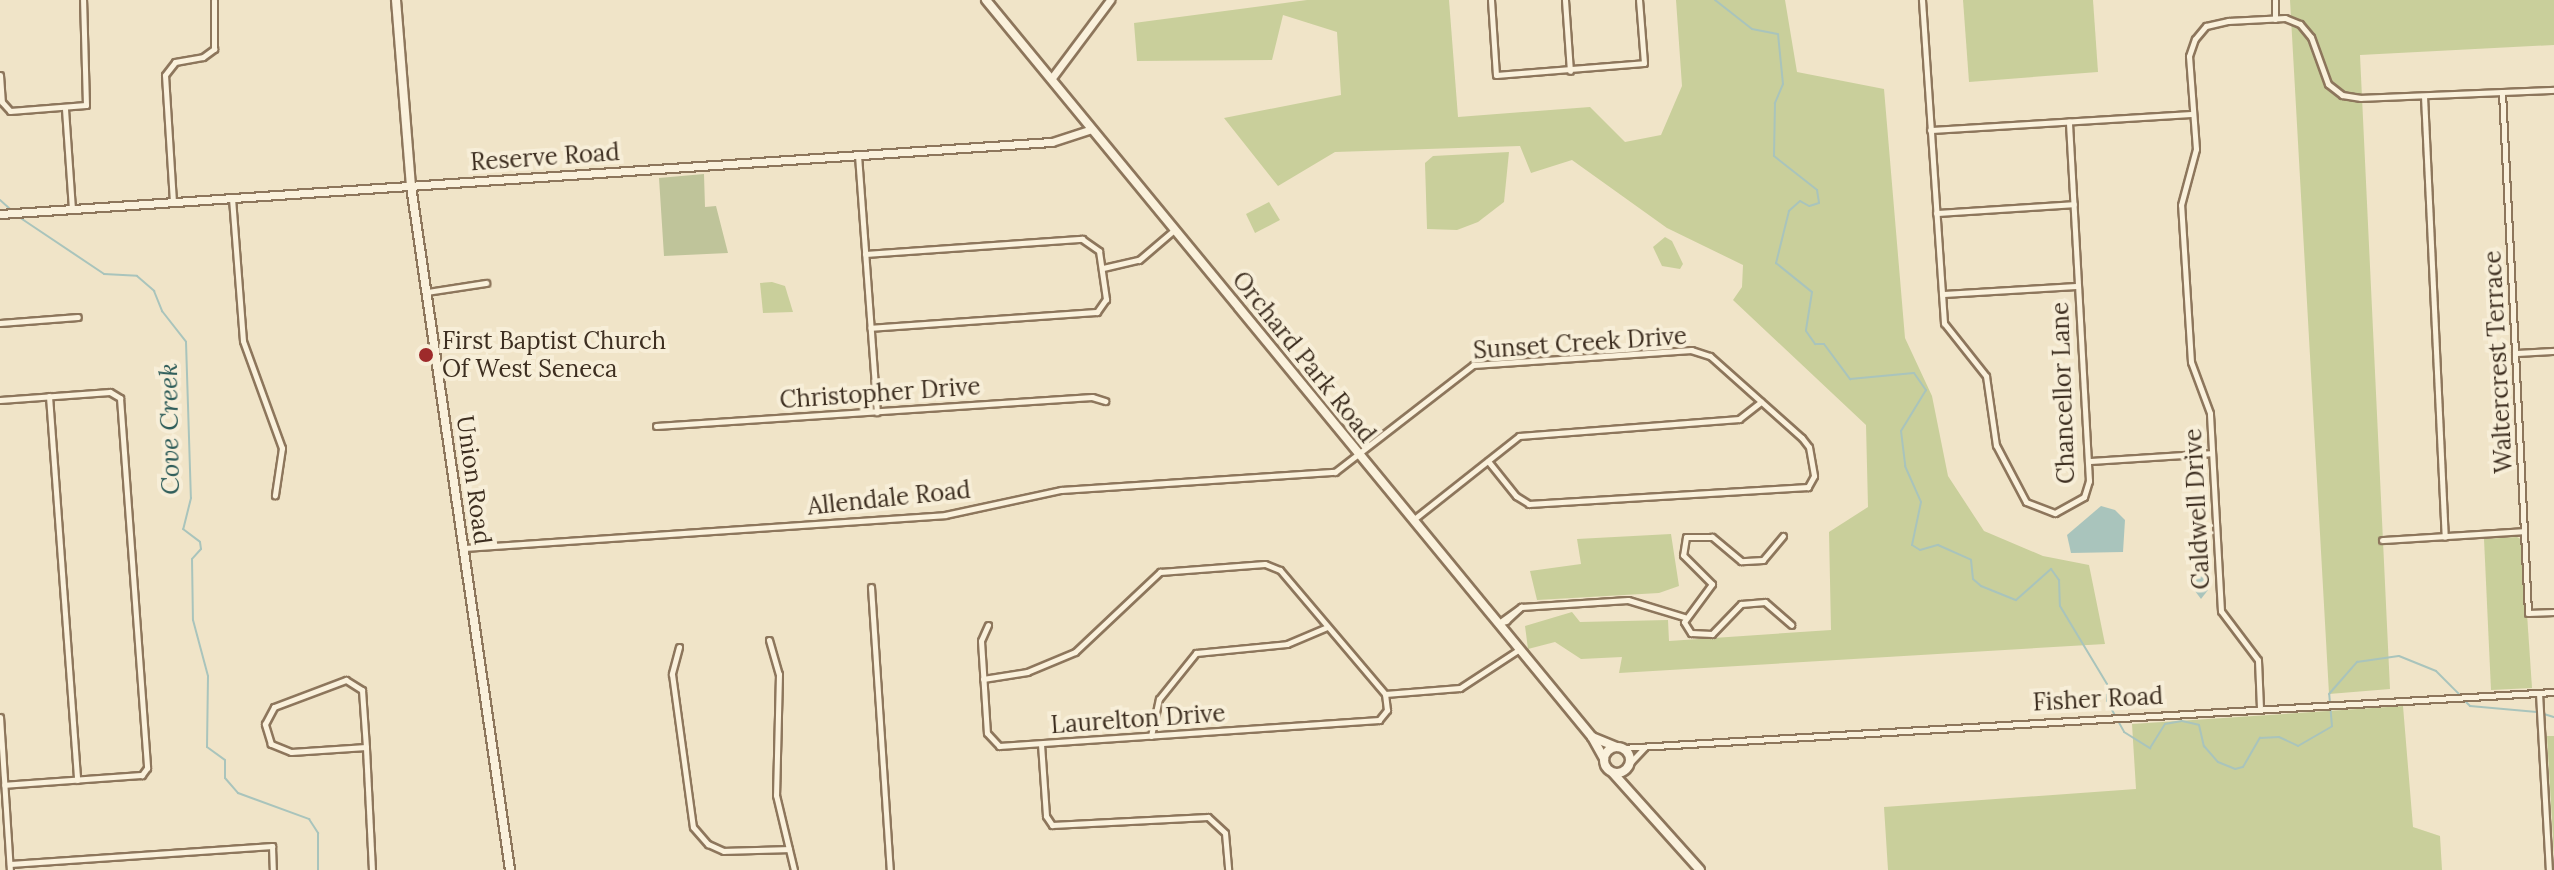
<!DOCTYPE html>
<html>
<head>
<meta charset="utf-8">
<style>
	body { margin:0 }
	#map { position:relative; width:2554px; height:870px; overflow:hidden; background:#f0e4c8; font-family:Lora,serif }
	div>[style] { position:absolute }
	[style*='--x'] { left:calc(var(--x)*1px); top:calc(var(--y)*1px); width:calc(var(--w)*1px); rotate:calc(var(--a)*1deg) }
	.green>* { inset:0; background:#c9cf9b }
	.cemetery>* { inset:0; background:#bfc49a }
	.water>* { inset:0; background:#a9c4bc }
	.stream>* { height:2px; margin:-1px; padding:0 1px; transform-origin:1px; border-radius:1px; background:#a9c4bc }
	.roads { filter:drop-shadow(2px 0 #8d765c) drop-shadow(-2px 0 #8d765c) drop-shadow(0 2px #8d765c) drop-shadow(0 -2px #8d765c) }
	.minor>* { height:5px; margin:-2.5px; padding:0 2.5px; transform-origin:2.5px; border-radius:2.5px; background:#faf1dc }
	.tertiary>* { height:7px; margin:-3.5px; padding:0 3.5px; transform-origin:3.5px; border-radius:3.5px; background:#faf1dc }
	.secondary>* { height:8px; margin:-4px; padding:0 4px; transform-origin:4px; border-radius:4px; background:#faf1dc }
	.secondary>.ring { margin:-4px; padding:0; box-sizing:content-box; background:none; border:8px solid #faf1dc; border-radius:50% }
	.dots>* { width:22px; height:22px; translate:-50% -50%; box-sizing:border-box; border:4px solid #f7eed8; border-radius:50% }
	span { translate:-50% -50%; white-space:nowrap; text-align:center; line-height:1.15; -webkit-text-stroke:8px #f7eed8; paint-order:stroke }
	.street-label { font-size:24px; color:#3d2e20 }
	.poi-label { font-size:24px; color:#3d2e20 }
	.left { translate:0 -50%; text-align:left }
	.water-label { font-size:26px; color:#2f5d5a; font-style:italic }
</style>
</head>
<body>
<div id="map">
	<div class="green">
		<div style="clip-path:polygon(1307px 0,1449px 0,1458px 117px,1590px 107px,1625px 142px,1661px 135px,1682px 86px,1676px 0,1785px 0,1797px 72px,1884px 89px,1905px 338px,1932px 396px,1948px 476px,1984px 531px,2043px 556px,2089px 565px,2105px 644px,1619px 673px,1622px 657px,1581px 659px,1555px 642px,1528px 649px,1525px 626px,1572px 612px,1580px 622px,1668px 620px,1669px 641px,1831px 630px,1829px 532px,1868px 507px,1866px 425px,1733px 300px,1742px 287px,1743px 265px,1667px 228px,1572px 160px,1531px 173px,1520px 146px,1335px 152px,1278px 186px,1224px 118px,1341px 95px,1337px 32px,1283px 15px,1272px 60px,1137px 61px,1134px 23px)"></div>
		<div style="clip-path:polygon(1963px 0,2093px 0,2098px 72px,1969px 82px)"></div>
		<div style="clip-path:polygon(2290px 0,2554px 0,2554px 45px,2360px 55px,2390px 689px,2329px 694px)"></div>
		<div style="clip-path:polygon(1509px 152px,1504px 202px,1478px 222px,1457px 230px,1427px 229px,1425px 163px,1433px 156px)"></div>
		<div style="clip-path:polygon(1269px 202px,1280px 220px,1255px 233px,1246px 214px)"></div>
		<div style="clip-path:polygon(1665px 237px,1672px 241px,1683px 264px,1680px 269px,1662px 266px,1653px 247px)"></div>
		<div style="clip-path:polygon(772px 282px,785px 286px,793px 312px,763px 313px,760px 283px)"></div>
		<div style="clip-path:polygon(1671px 534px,1679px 586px,1659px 593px,1537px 600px,1530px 571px,1581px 564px,1577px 539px)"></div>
		<div style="clip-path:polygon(2517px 537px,2522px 540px,2532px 688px,2491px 690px,2484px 539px)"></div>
		<div style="clip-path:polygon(2403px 706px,2413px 827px,2440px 836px,2442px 870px,1888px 870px,1884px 807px,2136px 789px,2132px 724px)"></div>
		<div style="clip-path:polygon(2547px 736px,2554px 736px,2554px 855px)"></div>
	</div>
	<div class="cemetery">
		<div style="clip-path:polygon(704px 174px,705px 207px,716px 206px,728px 253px,664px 256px,659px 178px)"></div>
	</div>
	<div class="water">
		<div style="clip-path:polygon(2101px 506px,2115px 510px,2125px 520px,2123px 552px,2071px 553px,2067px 535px)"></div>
		<div style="clip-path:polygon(2198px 507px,2204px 513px,2208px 590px,2201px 599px,2195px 591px,2190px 515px)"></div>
	</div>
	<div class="stream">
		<div style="--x:1715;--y:0;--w:47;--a:38.1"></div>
		<div style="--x:1752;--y:29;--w:26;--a:11"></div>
		<div style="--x:1778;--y:34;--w:50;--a:84.3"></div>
		<div style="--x:1783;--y:84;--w:21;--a:113"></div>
		<div style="--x:1775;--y:103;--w:53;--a:91.1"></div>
		<div style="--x:1774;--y:156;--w:55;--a:38.3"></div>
		<div style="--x:1817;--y:190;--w:13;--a:81"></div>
		<div style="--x:1819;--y:203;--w:10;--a:163"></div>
		<div style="--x:1809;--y:206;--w:10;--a:-151"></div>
		<div style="--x:1800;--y:201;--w:15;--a:138"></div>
		<div style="--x:1789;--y:211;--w:54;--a:104"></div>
		<div style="--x:1776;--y:263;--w:46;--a:38.9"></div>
		<div style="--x:1812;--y:292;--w:39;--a:99"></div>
		<div style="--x:1806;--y:331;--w:16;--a:55"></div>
		<div style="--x:1815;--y:344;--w:9;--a:0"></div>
		<div style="--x:1824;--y:344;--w:44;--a:53.4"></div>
		<div style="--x:1850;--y:379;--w:64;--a:-5.4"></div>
		<div style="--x:1914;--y:373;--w:21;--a:55"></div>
		<div style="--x:1926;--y:390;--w:48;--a:121.4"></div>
		<div style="--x:1901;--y:431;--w:35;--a:83"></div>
		<div style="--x:1905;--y:466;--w:39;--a:66"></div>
		<div style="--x:1921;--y:502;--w:44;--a:101.8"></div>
		<div style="--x:1912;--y:545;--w:9;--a:32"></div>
		<div style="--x:1920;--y:550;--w:19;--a:-16"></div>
		<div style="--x:1938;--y:545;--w:36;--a:24"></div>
		<div style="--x:1971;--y:560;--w:19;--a:84"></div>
		<div style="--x:1973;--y:579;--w:11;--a:41"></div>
		<div style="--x:1981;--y:586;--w:38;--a:22"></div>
		<div style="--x:2016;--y:600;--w:47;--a:-41.5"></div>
		<div style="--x:2051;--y:569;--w:14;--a:54"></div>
		<div style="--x:2059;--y:580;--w:26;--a:88"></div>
		<div style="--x:2060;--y:606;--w:91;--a:58.9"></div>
		<div style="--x:2107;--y:684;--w:17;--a:90"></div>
		<div style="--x:2107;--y:701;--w:35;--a:61"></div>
		<div style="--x:2124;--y:732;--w:31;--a:32"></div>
		<div style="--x:2150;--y:748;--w:28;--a:-58"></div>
		<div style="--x:2165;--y:724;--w:17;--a:-10"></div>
		<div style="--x:2182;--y:721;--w:17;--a:13"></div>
		<div style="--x:2199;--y:725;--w:22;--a:77"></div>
		<div style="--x:2204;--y:746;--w:21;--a:49"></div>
		<div style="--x:2218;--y:762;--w:18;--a:22"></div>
		<div style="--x:2235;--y:769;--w:8;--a:-14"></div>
		<div style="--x:2243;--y:767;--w:34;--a:-60"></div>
		<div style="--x:2260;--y:738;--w:19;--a:-3"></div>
		<div style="--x:2279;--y:737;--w:21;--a:25"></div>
		<div style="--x:2298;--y:746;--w:39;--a:-30"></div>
		<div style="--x:2332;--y:726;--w:32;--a:-95"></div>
		<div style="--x:2329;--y:694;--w:43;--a:-48.8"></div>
		<div style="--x:2357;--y:662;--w:42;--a:-8.1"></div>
		<div style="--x:2399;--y:656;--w:40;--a:22"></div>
		<div style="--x:2436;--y:671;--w:33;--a:45"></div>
		<div style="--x:0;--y:200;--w:15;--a:42"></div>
		<div style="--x:19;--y:217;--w:102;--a:33.8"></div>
		<div style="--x:104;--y:274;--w:33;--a:3"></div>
		<div style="--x:137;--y:276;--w:23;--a:41"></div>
		<div style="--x:154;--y:291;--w:22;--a:68"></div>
		<div style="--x:162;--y:311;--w:39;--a:52"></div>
		<div style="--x:186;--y:342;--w:156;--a:88.2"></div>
		<div style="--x:191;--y:498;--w:32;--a:104"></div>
		<div style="--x:183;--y:529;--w:21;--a:37"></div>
		<div style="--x:200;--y:542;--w:7;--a:82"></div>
		<div style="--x:201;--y:549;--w:13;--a:132"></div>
		<div style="--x:192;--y:559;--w:61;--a:89.1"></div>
		<div style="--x:193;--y:620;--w:58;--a:75"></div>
		<div style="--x:208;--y:676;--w:71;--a:90.8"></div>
		<div style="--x:207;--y:747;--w:22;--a:36"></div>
		<div style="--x:225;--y:760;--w:18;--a:90"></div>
		<div style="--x:225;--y:778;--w:20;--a:49"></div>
		<div style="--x:238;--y:793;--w:76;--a:20.1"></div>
		<div style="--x:309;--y:819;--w:17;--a:57"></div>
		<div style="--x:318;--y:833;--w:37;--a:90"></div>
		<div style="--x:2463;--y:699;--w:10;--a:45"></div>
		<div style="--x:2470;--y:706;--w:67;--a:5.1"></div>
		<div style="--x:2544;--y:714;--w:10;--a:17"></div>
	</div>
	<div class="roads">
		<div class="minor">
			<div style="--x:1491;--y:0;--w:75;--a:86.2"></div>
			<div style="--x:1496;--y:75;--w:148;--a:-4.6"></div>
			<div style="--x:1644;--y:63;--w:63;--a:-94.5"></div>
			<div style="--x:1565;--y:0;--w:71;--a:86"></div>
			<div style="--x:1922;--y:0;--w:324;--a:86.1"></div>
			<div style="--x:1944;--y:323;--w:68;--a:51.6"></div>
			<div style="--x:1986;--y:376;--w:70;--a:81.8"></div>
			<div style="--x:1996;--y:445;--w:64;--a:62.2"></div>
			<div style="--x:2026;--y:502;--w:31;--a:21"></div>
			<div style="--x:2055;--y:513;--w:33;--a:-29"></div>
			<div style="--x:2084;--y:497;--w:17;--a:-73"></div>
			<div style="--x:2089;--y:481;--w:360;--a:-93.2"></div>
			<div style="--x:2275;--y:0;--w:19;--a:90"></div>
			<div style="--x:0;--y:75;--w:27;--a:86"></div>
			<div style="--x:2;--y:102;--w:12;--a:48"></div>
			<div style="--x:10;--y:111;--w:76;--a:-4.5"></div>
			<div style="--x:86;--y:105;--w:105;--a:-91.6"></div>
			<div style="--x:2502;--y:92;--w:522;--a:87.14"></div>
			<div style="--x:2528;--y:613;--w:26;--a:-2"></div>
			<div style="--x:2424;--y:96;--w:441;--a:87.3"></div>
			<div style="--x:65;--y:109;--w:100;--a:86"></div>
			<div style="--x:1930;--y:130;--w:263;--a:-3.5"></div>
			<div style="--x:858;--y:155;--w:258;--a:85.8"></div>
			<div style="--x:232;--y:198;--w:143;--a:85.6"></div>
			<div style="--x:243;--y:341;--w:114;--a:70"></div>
			<div style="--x:282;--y:448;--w:48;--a:98.5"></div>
			<div style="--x:173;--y:202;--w:127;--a:-93.6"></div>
			<div style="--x:165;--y:75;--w:16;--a:-52"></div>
			<div style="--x:175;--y:62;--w:28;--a:-10"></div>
			<div style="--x:203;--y:57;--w:14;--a:-36"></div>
			<div style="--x:214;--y:49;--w:49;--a:-90"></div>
			<div style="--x:1936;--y:213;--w:138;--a:-3.7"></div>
			<div style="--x:865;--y:254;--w:218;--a:-4"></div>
			<div style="--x:1082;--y:239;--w:21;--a:35"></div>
			<div style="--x:1099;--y:251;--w:49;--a:81.7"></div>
			<div style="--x:1106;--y:299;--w:16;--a:125"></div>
			<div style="--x:1097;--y:312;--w:227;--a:176"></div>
			<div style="--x:1103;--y:268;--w:37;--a:-13"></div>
			<div style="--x:1139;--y:260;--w:46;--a:-40.6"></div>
			<div style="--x:427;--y:292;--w:60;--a:-8.7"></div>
			<div style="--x:1942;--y:294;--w:136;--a:-3.4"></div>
			<div style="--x:0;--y:323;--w:78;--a:-4.4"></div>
			<div style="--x:2515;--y:353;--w:39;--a:-3"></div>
			<div style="--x:49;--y:396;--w:385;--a:85.8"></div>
			<div style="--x:0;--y:400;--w:110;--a:-4.2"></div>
			<div style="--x:110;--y:392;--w:12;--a:31"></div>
			<div style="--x:120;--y:398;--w:371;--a:85.8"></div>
			<div style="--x:147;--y:768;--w:9;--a:126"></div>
			<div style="--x:142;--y:775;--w:138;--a:175.9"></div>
			<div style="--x:656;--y:426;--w:437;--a:-3.8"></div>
			<div style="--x:1092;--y:397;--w:14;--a:17"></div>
			<div style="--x:2089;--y:461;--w:123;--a:-3.7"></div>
			<div style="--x:1413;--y:520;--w:135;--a:-38.4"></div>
			<div style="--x:1519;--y:436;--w:221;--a:-4.4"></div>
			<div style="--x:1739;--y:419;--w:28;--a:-38"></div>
			<div style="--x:1783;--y:536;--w:31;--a:130"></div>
			<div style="--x:1763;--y:560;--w:22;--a:177"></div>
			<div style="--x:1741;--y:561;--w:38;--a:-140"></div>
			<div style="--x:1712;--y:537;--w:26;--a:180"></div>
			<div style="--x:1686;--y:537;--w:18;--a:99"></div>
			<div style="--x:1683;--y:555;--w:41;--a:45"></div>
			<div style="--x:1712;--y:584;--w:47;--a:126.4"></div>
			<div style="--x:1684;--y:622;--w:13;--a:58"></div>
			<div style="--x:1691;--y:633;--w:21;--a:3"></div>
			<div style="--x:1712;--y:634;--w:42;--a:-46"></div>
			<div style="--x:1741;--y:604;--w:24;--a:-5"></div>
			<div style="--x:1765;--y:602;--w:35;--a:41"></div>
			<div style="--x:2382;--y:540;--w:142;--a:-3.6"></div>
			<div style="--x:463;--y:548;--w:483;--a:-3.9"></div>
			<div style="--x:945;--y:515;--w:119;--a:-12.2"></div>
			<div style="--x:1061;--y:490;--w:275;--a:-3.8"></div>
			<div style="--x:1335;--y:472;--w:175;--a:-37.8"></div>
			<div style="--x:1473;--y:365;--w:219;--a:-3.9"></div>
			<div style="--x:1691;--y:350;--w:20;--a:18"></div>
			<div style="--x:1710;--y:356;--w:123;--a:41.7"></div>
			<div style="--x:1802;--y:438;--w:11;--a:52"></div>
			<div style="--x:1809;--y:447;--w:29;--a:80"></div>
			<div style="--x:1814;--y:476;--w:13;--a:119"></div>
			<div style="--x:1808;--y:487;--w:280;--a:176.5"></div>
			<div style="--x:1529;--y:504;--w:15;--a:-148"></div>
			<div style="--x:1516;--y:496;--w:45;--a:-128.7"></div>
			<div style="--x:871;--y:587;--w:284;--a:86.2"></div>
			<div style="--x:1521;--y:607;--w:107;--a:-3.7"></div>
			<div style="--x:1628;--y:600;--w:59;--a:16.9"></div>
			<div style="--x:1498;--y:624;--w:9;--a:-21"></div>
			<div style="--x:1506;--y:621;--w:21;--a:-43"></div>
			<div style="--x:1521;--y:607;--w:24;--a:144"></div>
			<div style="--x:988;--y:625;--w:17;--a:114"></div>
			<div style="--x:981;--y:641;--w:92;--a:86.3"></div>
			<div style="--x:987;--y:733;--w:18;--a:47"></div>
			<div style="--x:999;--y:746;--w:381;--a:-3.9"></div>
			<div style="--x:1379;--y:720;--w:13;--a:-51"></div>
			<div style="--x:1387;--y:710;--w:16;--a:-97"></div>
			<div style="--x:769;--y:640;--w:35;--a:74"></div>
			<div style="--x:779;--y:674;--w:121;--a:91.4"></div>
			<div style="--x:776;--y:795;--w:77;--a:76.5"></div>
			<div style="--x:679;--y:647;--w:28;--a:105"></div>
			<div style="--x:672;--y:674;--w:154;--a:82.2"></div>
			<div style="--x:693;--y:827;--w:23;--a:49"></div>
			<div style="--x:708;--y:844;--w:17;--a:24"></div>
			<div style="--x:724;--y:851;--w:65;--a:-1.8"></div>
			<div style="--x:983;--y:679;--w:45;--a:-9"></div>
			<div style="--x:1027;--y:672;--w:52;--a:-22.6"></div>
			<div style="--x:1075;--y:652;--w:117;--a:-43.3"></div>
			<div style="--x:1160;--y:572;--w:105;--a:-4.4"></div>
			<div style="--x:1265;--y:564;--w:16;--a:22"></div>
			<div style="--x:1280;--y:570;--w:162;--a:49.7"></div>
			<div style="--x:346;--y:680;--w:19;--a:32"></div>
			<div style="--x:362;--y:690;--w:57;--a:86"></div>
			<div style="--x:366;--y:747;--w:75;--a:176.2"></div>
			<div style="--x:291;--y:752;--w:22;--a:-158"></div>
			<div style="--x:271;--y:744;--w:21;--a:-107"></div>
			<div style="--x:265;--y:724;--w:19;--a:-62"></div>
			<div style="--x:274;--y:707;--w:77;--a:-20.6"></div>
			<div style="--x:2539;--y:693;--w:177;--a:86.8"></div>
			<div style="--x:1385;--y:694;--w:75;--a:-4.6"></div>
			<div style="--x:1460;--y:688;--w:69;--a:-33.2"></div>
			<div style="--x:2260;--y:708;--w:48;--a:-92.4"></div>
			<div style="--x:2258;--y:660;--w:61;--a:-127.1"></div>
			<div style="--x:2221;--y:611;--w:198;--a:-93.2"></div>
			<div style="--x:2210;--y:413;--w:54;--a:-110.4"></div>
			<div style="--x:2191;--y:362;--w:157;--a:-93.6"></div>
			<div style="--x:2181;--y:205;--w:58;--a:-75"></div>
			<div style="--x:2196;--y:149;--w:93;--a:-94.3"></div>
			<div style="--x:2189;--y:56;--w:18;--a:-71"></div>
			<div style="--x:2195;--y:39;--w:17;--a:-50"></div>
			<div style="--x:2206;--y:26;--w:23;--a:-13"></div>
			<div style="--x:2228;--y:21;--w:57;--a:-3"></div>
			<div style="--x:2285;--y:18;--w:16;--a:22"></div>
			<div style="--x:2300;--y:24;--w:17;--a:50"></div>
			<div style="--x:2311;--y:37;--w:50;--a:70.1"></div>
			<div style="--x:2328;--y:84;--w:18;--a:38"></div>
			<div style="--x:2342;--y:95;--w:19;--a:9"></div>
			<div style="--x:2361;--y:98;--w:193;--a:-2.4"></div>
			<div style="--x:0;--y:717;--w:153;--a:86.3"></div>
			<div style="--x:1151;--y:736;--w:38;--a:-78"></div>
			<div style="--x:1159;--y:699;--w:59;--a:-51.2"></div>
			<div style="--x:1196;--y:653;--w:91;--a:-5.6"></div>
			<div style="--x:1287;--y:644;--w:43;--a:-23"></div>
			<div style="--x:1041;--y:744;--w:72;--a:86"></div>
			<div style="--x:1046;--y:816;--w:11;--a:56"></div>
			<div style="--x:1052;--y:825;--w:156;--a:-2.9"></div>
			<div style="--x:1208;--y:817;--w:23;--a:43"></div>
			<div style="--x:1225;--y:833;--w:37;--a:85"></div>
			<div style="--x:366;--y:748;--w:122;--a:87.2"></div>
			<div style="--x:1622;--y:748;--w:934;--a:-3.44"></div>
			<div style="--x:1630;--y:763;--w:22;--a:-47"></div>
			<div style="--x:10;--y:864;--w:263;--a:-3.9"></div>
			<div style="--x:272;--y:846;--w:24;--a:88"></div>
		</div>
		<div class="tertiary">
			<div style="--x:1051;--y:79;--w:99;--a:-53.2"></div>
			<div style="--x:0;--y:214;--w:1054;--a:-3.92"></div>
			<div style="--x:1052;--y:142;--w:42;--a:-18"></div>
		</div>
		<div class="secondary">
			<div style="--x:396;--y:0;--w:187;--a:85.4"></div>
			<div style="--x:411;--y:186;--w:691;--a:81.76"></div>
			<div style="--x:986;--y:0;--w:954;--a:50.57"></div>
			<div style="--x:1592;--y:737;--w:25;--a:61"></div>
			<div style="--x:1592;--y:737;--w:27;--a:22"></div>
			<div class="ring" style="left:1604px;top:747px;width:18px;height:18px"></div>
			<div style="--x:1613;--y:773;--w:130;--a:48.1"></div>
		</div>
	</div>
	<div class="dots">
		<div style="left:426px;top:355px;background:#9e2a2b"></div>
	</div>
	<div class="street-label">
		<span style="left:545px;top:157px;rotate:-4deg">Reserve Road</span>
		<span style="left:1580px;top:343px;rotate:-4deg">Sunset Creek Drive</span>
		<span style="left:1304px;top:357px;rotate:51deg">Orchard Park Road</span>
		<span style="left:2498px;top:362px;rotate:-93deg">Waltercrest Terrace</span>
		<span style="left:880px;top:393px;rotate:-4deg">Christopher Drive</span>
		<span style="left:2063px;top:393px;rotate:-92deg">Chancellor Lane</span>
		<span style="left:474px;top:480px;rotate:82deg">Union Road</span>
		<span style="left:889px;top:498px;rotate:-6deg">Allendale Road</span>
		<span style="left:2197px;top:509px;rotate:-93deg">Caldwell Drive</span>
		<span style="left:2098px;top:699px;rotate:-3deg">Fisher Road</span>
		<span style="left:1138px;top:719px;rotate:-4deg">Laurelton Drive</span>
	</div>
	<div class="poi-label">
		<span class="left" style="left:442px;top:355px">First Baptist Church<br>Of West Seneca</span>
	</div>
	<div class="water-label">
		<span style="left:169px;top:429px;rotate:-91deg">Cove Creek</span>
	</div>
</div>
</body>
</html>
